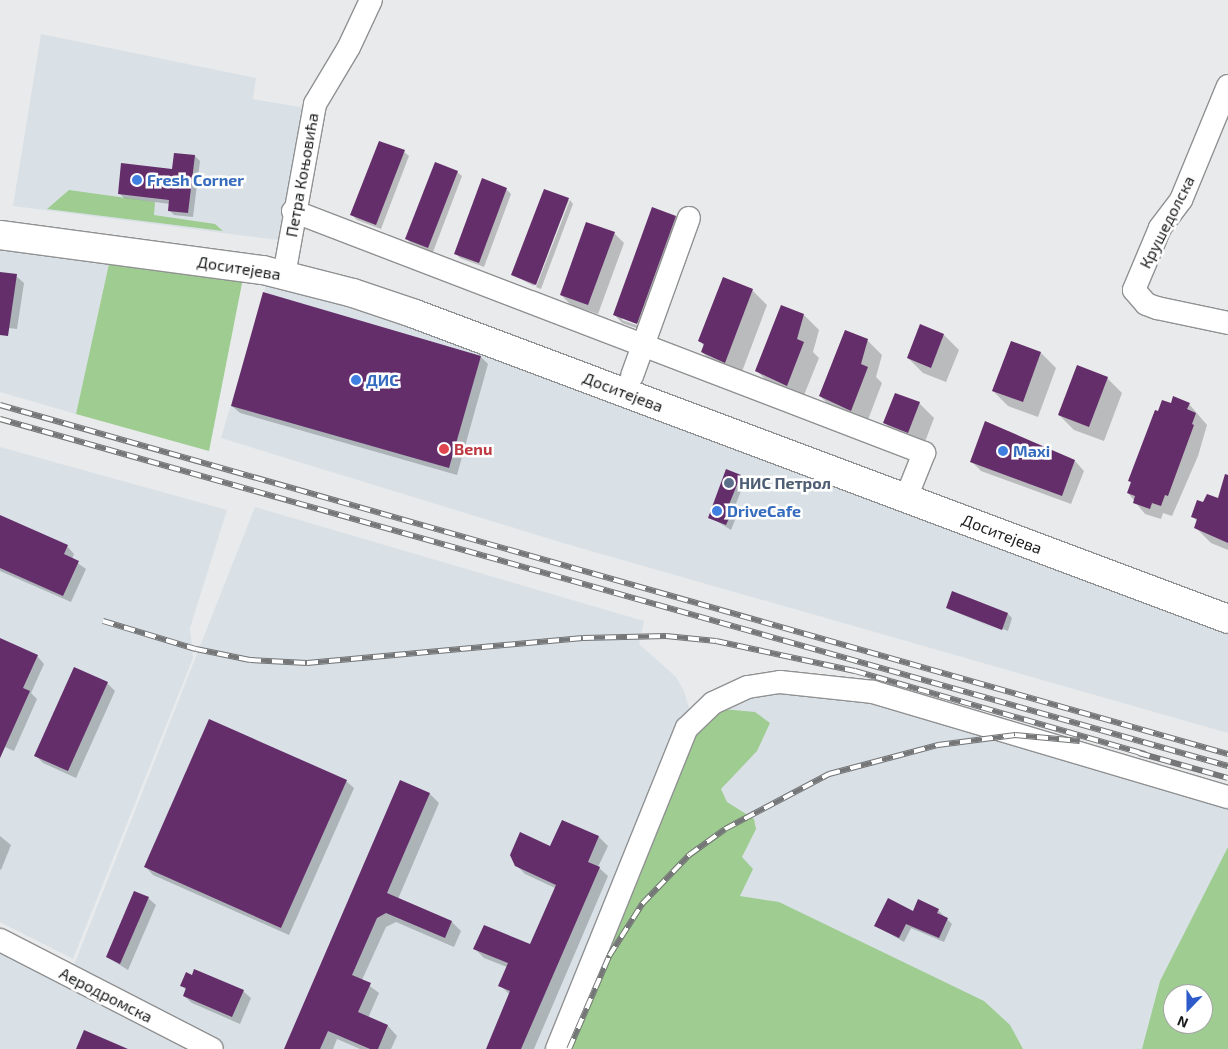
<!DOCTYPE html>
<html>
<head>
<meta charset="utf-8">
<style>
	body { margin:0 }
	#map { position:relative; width:1228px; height:1049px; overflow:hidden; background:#e9eaeb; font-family:"Exo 2",sans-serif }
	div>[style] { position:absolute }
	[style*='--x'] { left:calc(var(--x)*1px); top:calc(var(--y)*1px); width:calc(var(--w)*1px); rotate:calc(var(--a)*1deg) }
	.built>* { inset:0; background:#d9e1e7 }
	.green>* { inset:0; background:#9ecc91 }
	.shadow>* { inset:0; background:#0003 }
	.building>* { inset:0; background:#642e6b }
	.roads { filter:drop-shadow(1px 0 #909192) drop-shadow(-1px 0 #909192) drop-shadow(0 1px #909192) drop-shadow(0 -1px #909192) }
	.minor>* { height:22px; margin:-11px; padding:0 11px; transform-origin:11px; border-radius:11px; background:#fff }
	.major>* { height:28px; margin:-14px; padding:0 14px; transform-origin:14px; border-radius:14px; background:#fff }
	.rail>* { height:5.5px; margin-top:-2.75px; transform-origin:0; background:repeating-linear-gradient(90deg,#fff 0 11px,#757677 0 22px); box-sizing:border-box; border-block:1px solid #757677 }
	.dots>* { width:14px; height:14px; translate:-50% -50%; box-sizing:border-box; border:2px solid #fff; border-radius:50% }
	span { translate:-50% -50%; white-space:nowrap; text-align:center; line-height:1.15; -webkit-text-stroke:5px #fff; paint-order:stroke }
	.street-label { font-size:16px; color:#1a1b1b }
	.shop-label { font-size:16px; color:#366cbe; font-weight:700 }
	.left { translate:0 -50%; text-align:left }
	.health-label { font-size:16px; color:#be3a42; font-weight:700 }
	.service-label { font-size:16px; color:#4e5e75; font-weight:700 }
	.north { position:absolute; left:1163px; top:984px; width:50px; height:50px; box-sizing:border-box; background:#fff; border:1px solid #a3a4a4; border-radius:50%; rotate:202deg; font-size:14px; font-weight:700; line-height:20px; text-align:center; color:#1a1b1b }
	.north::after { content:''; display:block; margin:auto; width:18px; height:22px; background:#2d5bca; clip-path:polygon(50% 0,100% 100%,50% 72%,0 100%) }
</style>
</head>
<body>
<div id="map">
	<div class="built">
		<div style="clip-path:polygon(41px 34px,256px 78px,253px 99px,306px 108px,286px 241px,13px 206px)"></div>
		<div style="clip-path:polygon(0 235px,112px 250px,76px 414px,0 392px)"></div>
		<div style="clip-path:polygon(270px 272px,1228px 619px,1228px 733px,563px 543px,221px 438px)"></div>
		<div style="clip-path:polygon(0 447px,227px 510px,190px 628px,193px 658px,73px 959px,0 922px)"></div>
		<div style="clip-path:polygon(evenodd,255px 507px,644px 621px,639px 644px,676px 677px,684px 691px,689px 708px,687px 727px,713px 703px,818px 684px,1228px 797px,1228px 1049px,0 1049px,0 946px,68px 980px,255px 507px,1173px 994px,1203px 994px,1203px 1024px,1173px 1024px,1173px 994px)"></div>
	</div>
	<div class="green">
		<div style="clip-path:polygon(69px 190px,155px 202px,154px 215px,215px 224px,223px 231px,47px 209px)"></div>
		<div style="clip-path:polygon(112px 250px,245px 268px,209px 451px,76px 414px)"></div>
		<div style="clip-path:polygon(723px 709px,755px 712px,770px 723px,757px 751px,721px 789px,727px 802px,754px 819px,756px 829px,742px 857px,753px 869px,740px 896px,779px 902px,984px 1001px,1010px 1025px,1023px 1049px,557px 1049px,687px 728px)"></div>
		<div style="clip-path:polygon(evenodd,1228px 847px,1228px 1049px,1142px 1049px,1160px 981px,1228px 847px,1173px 994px,1203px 994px,1203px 1024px,1173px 1024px,1173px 994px)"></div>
	</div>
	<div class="shadow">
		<div style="clip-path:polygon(404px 152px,409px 156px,381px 229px,357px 220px,352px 215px)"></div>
		<div style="clip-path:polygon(175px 154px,195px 156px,200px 161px,193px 217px,174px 215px,169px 210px,170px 204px,124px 198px,119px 193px,174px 170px)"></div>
		<div style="clip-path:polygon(457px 172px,462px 176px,433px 252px,411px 244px,407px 239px)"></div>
		<div style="clip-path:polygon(506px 189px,511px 194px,484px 267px,460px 258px,455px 253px)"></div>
		<div style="clip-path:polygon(545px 190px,569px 200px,534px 286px,513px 275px)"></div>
		<div style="clip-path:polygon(570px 200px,573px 204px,541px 289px,536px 287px)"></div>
		<div style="clip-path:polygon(evenodd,675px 217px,683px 225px,645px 331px,622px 323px,614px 314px,675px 217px,622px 317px,643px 325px,642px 327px,622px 320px,622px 317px)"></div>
		<div style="clip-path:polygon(614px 233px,624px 243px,598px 314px,571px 305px,561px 295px)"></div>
		<div style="clip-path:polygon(0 273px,16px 276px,24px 283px,17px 329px,0 327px)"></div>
		<div style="clip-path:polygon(752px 290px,767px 305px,740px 377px,717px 367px,702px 352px,704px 346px,700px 341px)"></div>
		<div style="clip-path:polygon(804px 315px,819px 330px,813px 352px,819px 358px,802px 400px,772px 386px,757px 371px)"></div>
		<div style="clip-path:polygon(944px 335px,959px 350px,946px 382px,923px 373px,908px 358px)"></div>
		<div style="clip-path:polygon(867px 340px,882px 355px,876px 377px,882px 383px,866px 425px,835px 411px,820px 396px)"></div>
		<div style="clip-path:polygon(1011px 342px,1041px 353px,1056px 368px,1038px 417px,1008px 406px,993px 391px)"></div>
		<div style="clip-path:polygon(481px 357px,488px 364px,457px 475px,240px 413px,232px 406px)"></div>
		<div style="clip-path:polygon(1107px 378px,1122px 393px,1104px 441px,1074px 430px,1059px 415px)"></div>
		<div style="clip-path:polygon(919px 403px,934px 418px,923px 447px,900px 438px,885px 423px)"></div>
		<div style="clip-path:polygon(1189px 404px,1207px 425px,1198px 456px,1172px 516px,1163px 513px,1161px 519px,1145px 514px,1128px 493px,1158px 412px,1171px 405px)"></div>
		<div style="clip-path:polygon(986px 422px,1075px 461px,1084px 471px,1071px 504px,981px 471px,971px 461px)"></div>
		<div style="clip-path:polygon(740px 476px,745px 481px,733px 511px,737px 515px,731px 530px,710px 517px)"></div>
		<div style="clip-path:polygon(1218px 500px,1228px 500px,1228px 550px,1211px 543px,1195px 527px,1198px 522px,1192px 516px,1204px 504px)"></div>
		<div style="clip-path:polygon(0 517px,67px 546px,74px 554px,72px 559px,86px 569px,71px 602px,0 571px)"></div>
		<div style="clip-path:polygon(947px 608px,1008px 614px,1012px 618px,1008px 631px,951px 609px,1007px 634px)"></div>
		<div style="clip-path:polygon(0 644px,37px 656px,44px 664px,31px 693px,37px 699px,14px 751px,5px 747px,0 758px)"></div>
		<div style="clip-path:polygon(107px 683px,115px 691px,76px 778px,43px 763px,36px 756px)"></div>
		<div style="clip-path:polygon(346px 781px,354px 788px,289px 935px,153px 875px,146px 867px)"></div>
		<div style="clip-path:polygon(401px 782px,430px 794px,439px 803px,398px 899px,452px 922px,461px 931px,454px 947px,396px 922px,386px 927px,362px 980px,379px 993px,368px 1018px,388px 1026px,397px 1036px,391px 1049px,360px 1049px,337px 1039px,333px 1049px,286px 1049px)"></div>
		<div style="clip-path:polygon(562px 821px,599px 837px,608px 846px,598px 867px,608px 876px,534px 1049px,487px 1049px,510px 995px,500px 985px,507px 967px,484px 958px,475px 949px,531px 946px,555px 888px,525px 874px,516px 865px,551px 848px)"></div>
		<div style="clip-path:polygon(0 836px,11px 845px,1px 870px,0 869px)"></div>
		<div style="clip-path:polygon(148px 898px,156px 905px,128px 970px,107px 957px)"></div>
		<div style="clip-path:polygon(938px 910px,952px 924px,944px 942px,911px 928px,904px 942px,876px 926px,913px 912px)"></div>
		<div style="clip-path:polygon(181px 985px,243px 991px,251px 998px,240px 1024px,192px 1003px,184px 996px,187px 991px)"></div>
	</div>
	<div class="building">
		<div style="clip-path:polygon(379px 141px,405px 150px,376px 225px,350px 215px)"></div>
		<div style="clip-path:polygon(174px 153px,195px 155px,188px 213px,168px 211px,169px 200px,118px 194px,121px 163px,172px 169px)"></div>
		<div style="clip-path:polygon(435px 162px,458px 171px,428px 248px,405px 239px)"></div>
		<div style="clip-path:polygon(482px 178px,507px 188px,479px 263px,454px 254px)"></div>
		<div style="clip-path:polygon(544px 189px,569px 198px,536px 285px,511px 275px)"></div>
		<div style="clip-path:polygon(652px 207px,676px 216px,637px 324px,613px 315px)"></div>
		<div style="clip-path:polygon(586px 222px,615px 232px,588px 305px,560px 295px)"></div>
		<div style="clip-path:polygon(0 272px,17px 274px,8px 336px,0 335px)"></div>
		<div style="clip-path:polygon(723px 277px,753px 289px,725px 363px,701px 352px,704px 344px,698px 341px)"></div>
		<div style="clip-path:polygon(263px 292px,481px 356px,449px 468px,231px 406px)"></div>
		<div style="clip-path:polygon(781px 305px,804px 314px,797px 339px,804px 342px,787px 386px,755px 371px)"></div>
		<div style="clip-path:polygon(920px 324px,944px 334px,931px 368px,907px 358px)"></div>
		<div style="clip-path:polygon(845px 330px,868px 339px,861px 364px,868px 367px,851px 411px,819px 396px)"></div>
		<div style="clip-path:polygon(1011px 341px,1041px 352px,1023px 402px,992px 391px)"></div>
		<div style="clip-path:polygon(1077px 365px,1108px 377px,1089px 427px,1058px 415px)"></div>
		<div style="clip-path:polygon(895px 393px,920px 402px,908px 433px,883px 423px)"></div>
		<div style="clip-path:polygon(1173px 396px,1190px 403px,1187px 409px,1196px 413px,1192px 424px,1194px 425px,1168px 496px,1165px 495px,1161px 506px,1152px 503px,1150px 509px,1133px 503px,1135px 496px,1127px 493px,1131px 482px,1128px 481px,1155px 410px,1158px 411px,1162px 400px,1171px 403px)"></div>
		<div style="clip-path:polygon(985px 421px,1075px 460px,1062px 496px,970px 462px)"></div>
		<div style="clip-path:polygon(726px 469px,741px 475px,728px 507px,733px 509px,726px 525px,708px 518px)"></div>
		<div style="clip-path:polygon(1225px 474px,1228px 475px,1228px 543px,1194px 528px,1197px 519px,1191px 517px,1197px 500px,1203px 502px,1207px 494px,1218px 498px)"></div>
		<div style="clip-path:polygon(0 515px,68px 545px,64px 554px,79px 561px,63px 596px,0 568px)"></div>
		<div style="clip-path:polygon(952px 591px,1008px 613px,1002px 630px,946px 608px)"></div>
		<div style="clip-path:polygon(0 638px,38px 655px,23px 688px,30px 691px,0 758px)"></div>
		<div style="clip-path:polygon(74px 667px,108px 682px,68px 771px,34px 756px)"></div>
		<div style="clip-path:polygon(209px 719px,347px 780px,281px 928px,144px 867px)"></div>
		<div style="clip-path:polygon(400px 780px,430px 793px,387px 893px,452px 921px,445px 938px,386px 913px,377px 918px,352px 975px,371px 983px,358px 1012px,388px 1025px,378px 1049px,370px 1049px,328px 1031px,320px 1049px,284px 1049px)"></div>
		<div style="clip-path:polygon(562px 820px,599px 836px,588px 862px,600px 867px,521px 1049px,486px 1049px,510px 991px,498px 986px,508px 963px,473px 949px,484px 925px,530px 944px,556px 885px,515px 866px,510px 855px,520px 832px,550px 846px)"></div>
		<div style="clip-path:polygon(134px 891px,149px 897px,120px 964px,106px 957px)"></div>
		<div style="clip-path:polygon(888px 898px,913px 911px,918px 899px,939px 909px,937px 913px,948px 918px,939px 938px,906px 924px,899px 938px,874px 926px)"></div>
		<div style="clip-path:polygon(194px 969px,244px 990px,232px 1017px,183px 996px,186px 988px,180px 986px,186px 972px,192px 975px)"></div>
		<div style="clip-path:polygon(84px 1030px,128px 1049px,76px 1049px)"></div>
	</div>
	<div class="roads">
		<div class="minor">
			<div style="--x:1228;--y:86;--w:123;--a:112.4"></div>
			<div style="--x:1181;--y:200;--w:35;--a:127"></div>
			<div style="--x:1160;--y:228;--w:67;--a:112.8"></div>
			<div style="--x:1134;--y:290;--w:18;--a:49"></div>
			<div style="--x:1146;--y:304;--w:12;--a:20"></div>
			<div style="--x:1157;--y:308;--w:73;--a:11.9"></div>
			<div style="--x:293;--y:211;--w:676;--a:20.98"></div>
			<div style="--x:924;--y:453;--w:48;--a:111.8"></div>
			<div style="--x:284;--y:275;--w:174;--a:-79.7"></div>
			<div style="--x:315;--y:104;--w:66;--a:-59.2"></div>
			<div style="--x:349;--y:47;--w:52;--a:-64.9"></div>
			<div style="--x:632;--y:376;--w:168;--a:-70.2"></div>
			<div style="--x:0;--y:940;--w:238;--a:27.2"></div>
			<div style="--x:557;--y:1049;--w:346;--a:-68"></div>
			<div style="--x:687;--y:728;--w:36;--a:-44"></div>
			<div style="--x:713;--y:703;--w:38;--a:-25"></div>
			<div style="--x:748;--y:687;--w:32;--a:-9"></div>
			<div style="--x:780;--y:682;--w:94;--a:6.1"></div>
			<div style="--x:873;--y:692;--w:370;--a:16.5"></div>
		</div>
		<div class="major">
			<div style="--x:0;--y:235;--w:265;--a:7.6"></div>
			<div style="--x:263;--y:270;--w:93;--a:14.3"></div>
			<div style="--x:353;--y:293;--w:65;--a:18.7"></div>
			<div style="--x:415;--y:314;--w:868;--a:20.56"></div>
		</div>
	</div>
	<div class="rail">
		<div style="--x:0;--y:405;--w:1277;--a:15.87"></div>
		<div style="--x:0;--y:419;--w:1276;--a:15.78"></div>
		<div style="--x:103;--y:621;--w:97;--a:16.8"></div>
		<div style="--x:196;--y:649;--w:55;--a:11.5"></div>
		<div style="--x:250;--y:660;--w:57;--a:3"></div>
		<div style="--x:307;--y:663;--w:277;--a:-5.2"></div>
		<div style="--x:583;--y:638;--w:83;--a:-1.4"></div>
		<div style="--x:666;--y:636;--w:50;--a:5.7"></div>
		<div style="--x:716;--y:641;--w:142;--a:12.2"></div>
		<div style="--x:855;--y:671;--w:302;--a:16"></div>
		<div style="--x:1139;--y:753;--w:92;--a:15.7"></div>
		<div style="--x:569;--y:1049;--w:101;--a:-66.7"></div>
		<div style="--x:609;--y:956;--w:62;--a:-57.6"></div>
		<div style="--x:642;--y:904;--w:68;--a:-46.2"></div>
		<div style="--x:689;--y:855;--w:44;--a:-35.8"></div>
		<div style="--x:725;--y:829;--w:118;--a:-27.9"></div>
		<div style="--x:829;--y:774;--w:113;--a:-14.9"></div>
		<div style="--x:938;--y:745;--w:78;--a:-7.4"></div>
		<div style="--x:1015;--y:735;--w:65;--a:5.3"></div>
	</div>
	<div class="dots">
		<div style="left:137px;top:180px;background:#3f7fe0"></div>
		<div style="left:356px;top:380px;background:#3f7fe0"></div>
		<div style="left:444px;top:449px;background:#e0444e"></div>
		<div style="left:1003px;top:451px;background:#3f7fe0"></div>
		<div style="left:729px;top:483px;background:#5c6f8a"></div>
		<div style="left:717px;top:511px;background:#3f7fe0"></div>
	</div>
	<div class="street-label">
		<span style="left:302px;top:175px;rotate:-80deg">Петра Коњовића</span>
		<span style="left:1167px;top:222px;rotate:-63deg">Крушедолска</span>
		<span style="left:239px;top:268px;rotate:9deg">Доситејева</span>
		<span style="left:623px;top:392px;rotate:21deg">Доситејева</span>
		<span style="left:1002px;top:534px;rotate:21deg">Доситејева</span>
		<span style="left:106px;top:995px;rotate:27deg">Аеродромска</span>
	</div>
	<div class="shop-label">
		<span class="left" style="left:147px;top:180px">Fresh Corner</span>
		<span class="left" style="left:366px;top:380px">ДИС</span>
		<span class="left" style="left:1013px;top:451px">Maxi</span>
		<span class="left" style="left:727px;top:511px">DriveCafe</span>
	</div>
	<div class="health-label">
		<span class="left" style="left:454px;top:449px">Benu</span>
	</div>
	<div class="service-label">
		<span class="left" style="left:739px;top:483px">НИС Петрол</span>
	</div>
	<div class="north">N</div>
</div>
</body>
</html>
